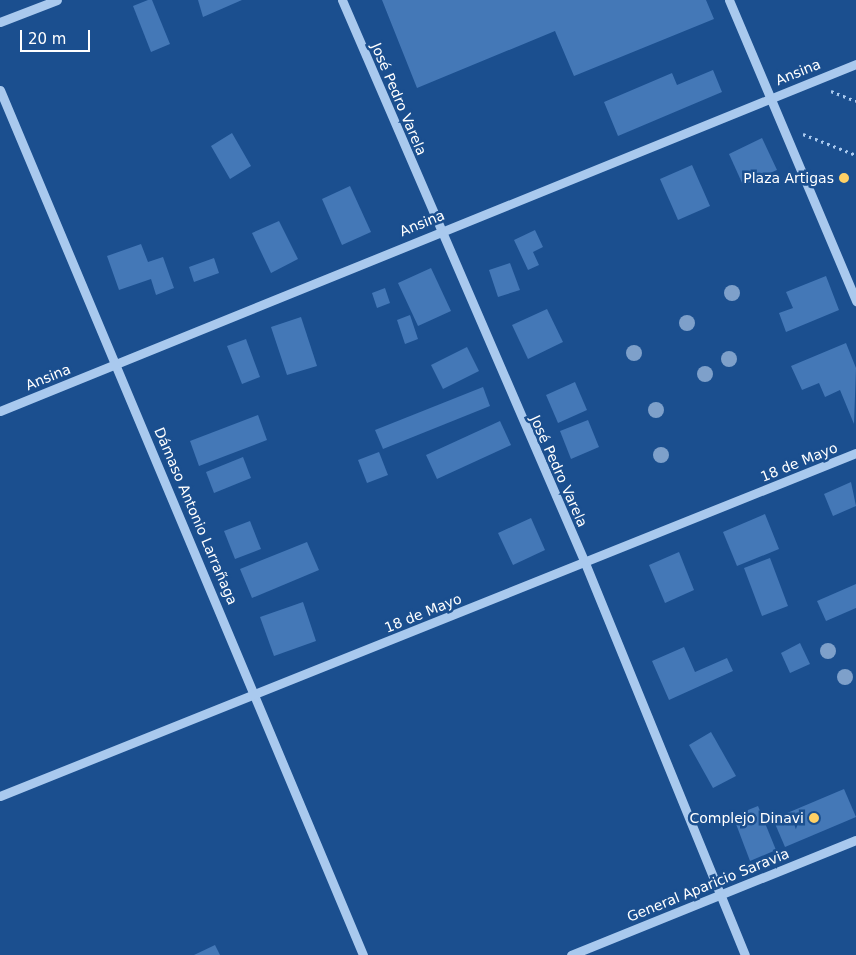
<!DOCTYPE html>
<html>
<head>
<meta charset="utf-8">
<style>
	body { margin:0 }
	#map { position:relative; width:856px; height:955px; overflow:hidden; background:#1b4f8f; font-family:"DejaVu Sans",sans-serif }
	div>[style] { position:absolute }
	[style*='--x'] { left:calc(var(--x)*1px); top:calc(var(--y)*1px); width:calc(var(--w)*1px); rotate:calc(var(--a)*1deg) }
	.building>* { inset:0; background:#4478b7 }
	.path>* { height:3px; margin-top:-1.5px; transform-origin:0; background:repeating-linear-gradient(90deg,#a9c9ee 0 2.5px,transparent 0 6.5px) }
	.minor>* { height:9px; margin:-4.5px; padding:0 4.5px; transform-origin:4.5px; border-radius:4.5px; background:#a9c9ee }
	.trees>* { width:16px; height:16px; margin:-8px; border-radius:50%; background:#7ea0ca }
	.dots>* { width:14px; height:14px; translate:-50% -50%; box-sizing:border-box; border:2px solid #1b4f8f; border-radius:50% }
	span { translate:-50% -50%; white-space:nowrap; text-align:center; line-height:1.15; -webkit-text-stroke:5px #1b4f8f; paint-order:stroke }
	.street-label { font-size:14px; color:#fff }
	.poi-label { font-size:14px; color:#fff }
	.right { translate:-100% -50%; text-align:right }
	.scale { position:absolute; left:20px; top:30px; width:70px; height:22px; box-sizing:border-box; border:2px solid #fff; border-top:0; padding-left:6px; font-size:15px; line-height:18px; white-space:nowrap; color:#fff; -webkit-text-stroke:4px #1b4f8f; paint-order:stroke }
</style>
</head>
<body>
<div id="map">
	<div class="building">
		<div style="clip-path:polygon(148px 0,152px 0,170px 44px,151px 52px,133px 6px)"></div>
		<div style="clip-path:polygon(198px 0,242px 0,203px 17px)"></div>
		<div style="clip-path:polygon(382px 0,706px 0,714px 19px,574px 76px,555px 31px,417px 88px)"></div>
		<div style="clip-path:polygon(713px 70px,722px 92px,618px 136px,604px 102px,672px 73px,677px 85px)"></div>
		<div style="clip-path:polygon(232px 133px,251px 166px,230px 179px,211px 146px)"></div>
		<div style="clip-path:polygon(762px 138px,777px 170px,743px 185px,729px 154px)"></div>
		<div style="clip-path:polygon(692px 165px,710px 206px,678px 220px,660px 179px)"></div>
		<div style="clip-path:polygon(350px 186px,371px 232px,342px 245px,322px 199px)"></div>
		<div style="clip-path:polygon(279px 221px,298px 259px,271px 273px,252px 233px)"></div>
		<div style="clip-path:polygon(535px 230px,543px 247px,533px 252px,539px 265px,528px 270px,514px 240px)"></div>
		<div style="clip-path:polygon(141px 244px,148px 262px,163px 257px,174px 288px,156px 295px,151px 279px,119px 290px,107px 256px)"></div>
		<div style="clip-path:polygon(214px 258px,219px 273px,194px 282px,189px 267px)"></div>
		<div style="clip-path:polygon(510px 263px,520px 290px,498px 297px,489px 270px)"></div>
		<div style="clip-path:polygon(431px 268px,451px 311px,418px 326px,398px 283px)"></div>
		<div style="clip-path:polygon(826px 276px,839px 310px,786px 332px,779px 313px,793px 308px,786px 292px)"></div>
		<div style="clip-path:polygon(385px 288px,390px 303px,377px 308px,372px 293px)"></div>
		<div style="clip-path:polygon(547px 309px,563px 342px,528px 359px,512px 325px)"></div>
		<div style="clip-path:polygon(410px 315px,418px 339px,405px 344px,397px 320px)"></div>
		<div style="clip-path:polygon(301px 317px,317px 366px,287px 375px,271px 327px)"></div>
		<div style="clip-path:polygon(246px 339px,260px 377px,242px 384px,227px 346px)"></div>
		<div style="clip-path:polygon(846px 343px,856px 368px,854px 424px,840px 390px,825px 397px,819px 383px,802px 390px,791px 366px)"></div>
		<div style="clip-path:polygon(467px 347px,479px 371px,443px 389px,431px 365px)"></div>
		<div style="clip-path:polygon(575px 382px,587px 410px,558px 423px,546px 395px)"></div>
		<div style="clip-path:polygon(483px 387px,490px 406px,383px 449px,375px 430px)"></div>
		<div style="clip-path:polygon(258px 415px,267px 440px,199px 466px,190px 441px)"></div>
		<div style="clip-path:polygon(588px 420px,599px 447px,571px 459px,560px 431px)"></div>
		<div style="clip-path:polygon(500px 421px,511px 445px,437px 479px,426px 455px)"></div>
		<div style="clip-path:polygon(379px 452px,388px 475px,367px 483px,358px 460px)"></div>
		<div style="clip-path:polygon(243px 457px,251px 478px,214px 493px,206px 472px)"></div>
		<div style="clip-path:polygon(851px 482px,856px 506px,833px 516px,824px 494px)"></div>
		<div style="clip-path:polygon(765px 514px,779px 549px,737px 566px,723px 532px)"></div>
		<div style="clip-path:polygon(531px 518px,545px 550px,513px 565px,498px 533px)"></div>
		<div style="clip-path:polygon(250px 521px,261px 549px,235px 559px,224px 531px)"></div>
		<div style="clip-path:polygon(307px 542px,319px 570px,252px 598px,240px 569px)"></div>
		<div style="clip-path:polygon(679px 552px,694px 590px,665px 603px,649px 565px)"></div>
		<div style="clip-path:polygon(770px 558px,788px 606px,762px 616px,744px 568px)"></div>
		<div style="clip-path:polygon(856px 584px,856px 608px,826px 621px,817px 601px)"></div>
		<div style="clip-path:polygon(303px 602px,316px 641px,274px 656px,260px 617px)"></div>
		<div style="clip-path:polygon(800px 643px,810px 664px,790px 673px,781px 653px)"></div>
		<div style="clip-path:polygon(684px 647px,695px 672px,727px 658px,733px 671px,669px 700px,652px 661px)"></div>
		<div style="clip-path:polygon(711px 732px,736px 776px,713px 788px,689px 745px)"></div>
		<div style="clip-path:polygon(844px 789px,856px 817px,785px 847px,773px 819px)"></div>
		<div style="clip-path:polygon(758px 806px,776px 850px,750px 861px,733px 816px)"></div>
		<div style="clip-path:polygon(215px 945px,220px 955px,194px 955px)"></div>
	</div>
	<div class="path">
		<div style="--x:831;--y:91;--w:27;--a:22"></div>
		<div style="--x:803;--y:134;--w:57;--a:21.6"></div>
	</div>
	<div class="minor">
		<div style="--x:342;--y:0;--w:613;--a:66.65"></div>
		<div style="--x:585;--y:563;--w:423;--a:67.8"></div>
		<div style="--x:729;--y:0;--w:327;--a:67.1"></div>
		<div style="--x:0;--y:22;--w:61;--a:-21.1"></div>
		<div style="--x:0;--y:90;--w:938;--a:67.23"></div>
		<div style="--x:0;--y:411;--w:924;--a:-22.07"></div>
		<div style="--x:0;--y:796;--w:922;--a:-21.84"></div>
		<div style="--x:571;--y:955;--w:307;--a:-22"></div>
	</div>
	<div class="trees">
		<div style="left:732px;top:293px"></div>
		<div style="left:687px;top:323px"></div>
		<div style="left:634px;top:353px"></div>
		<div style="left:729px;top:359px"></div>
		<div style="left:705px;top:374px"></div>
		<div style="left:656px;top:410px"></div>
		<div style="left:661px;top:455px"></div>
		<div style="left:828px;top:651px"></div>
		<div style="left:845px;top:677px"></div>
	</div>
	<div class="dots">
		<div style="left:844px;top:178px;background:#ffd166"></div>
		<div style="left:814px;top:818px;background:#ffd166"></div>
	</div>
	<div class="street-label">
		<span style="left:798px;top:72px;rotate:-22deg">Ansina</span>
		<span style="left:399px;top:99px;rotate:67deg">José Pedro Varela</span>
		<span style="left:422px;top:223px;rotate:-22deg">Ansina</span>
		<span style="left:48px;top:377px;rotate:-22deg">Ansina</span>
		<span style="left:799px;top:462px;rotate:-22deg">18 de Mayo</span>
		<span style="left:559px;top:471px;rotate:66deg">José Pedro Varela</span>
		<span style="left:196px;top:516px;rotate:67deg">Dámaso Antonio Larrañaga</span>
		<span style="left:423px;top:613px;rotate:-22deg">18 de Mayo</span>
		<span style="left:708px;top:885px;rotate:-22deg">General Aparicio Saravia</span>
	</div>
	<div class="poi-label">
		<span class="right" style="left:834px;top:178px">Plaza Artigas</span>
		<span class="right" style="left:804px;top:818px">Complejo Dinavi</span>
	</div>
	<div class="scale">20 m</div>
</div>
</body>
</html>
